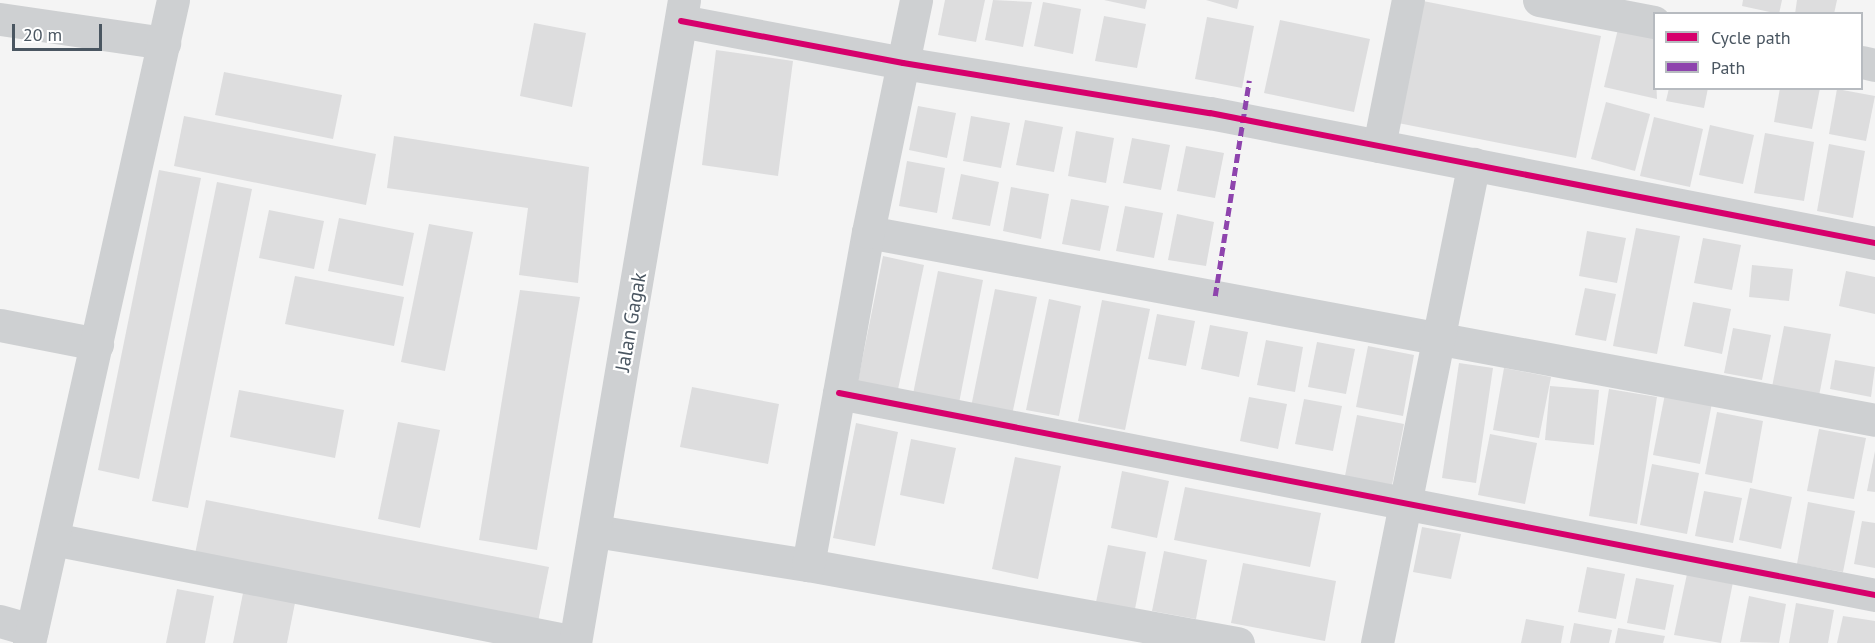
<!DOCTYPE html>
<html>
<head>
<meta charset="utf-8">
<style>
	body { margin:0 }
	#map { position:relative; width:1875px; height:643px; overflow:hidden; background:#f4f4f4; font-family:"PT Sans",sans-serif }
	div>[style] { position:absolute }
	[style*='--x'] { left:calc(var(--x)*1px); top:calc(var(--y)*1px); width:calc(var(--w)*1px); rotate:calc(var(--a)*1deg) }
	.building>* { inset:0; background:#ddddde }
	.minor>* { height:33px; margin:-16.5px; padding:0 16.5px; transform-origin:16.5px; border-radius:16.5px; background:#ced0d2 }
	.quiet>* { height:4.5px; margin-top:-2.25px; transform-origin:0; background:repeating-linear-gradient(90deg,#8e44ad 0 9px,transparent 0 13.5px) }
	.cycleway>* { height:6px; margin:-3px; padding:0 3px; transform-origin:3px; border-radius:3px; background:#d6006c }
	span { translate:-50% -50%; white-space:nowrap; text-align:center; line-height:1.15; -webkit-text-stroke:4.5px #fff; paint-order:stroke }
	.street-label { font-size:20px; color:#4a5661 }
	.legend { position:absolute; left:1653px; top:12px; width:210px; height:78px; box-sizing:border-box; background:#fff; border:2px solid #b7bbc0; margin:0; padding:8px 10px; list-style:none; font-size:18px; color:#4a5661 }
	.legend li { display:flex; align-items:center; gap:12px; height:30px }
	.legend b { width:30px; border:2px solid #b7bbc0 }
	.scale { position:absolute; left:12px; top:24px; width:90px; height:27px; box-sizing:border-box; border:3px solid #4a5661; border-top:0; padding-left:8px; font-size:18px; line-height:21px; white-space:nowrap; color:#4a5661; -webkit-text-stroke:4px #fff; paint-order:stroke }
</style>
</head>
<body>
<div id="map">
	<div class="building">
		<div style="clip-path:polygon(945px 0,985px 0,976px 42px,938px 35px)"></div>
		<div style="clip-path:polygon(993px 0,1032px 2px,1023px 47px,985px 40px)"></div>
		<div style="clip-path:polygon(1104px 0,1147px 0,1145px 9px)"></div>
		<div style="clip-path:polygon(1206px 0,1239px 0,1237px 9px)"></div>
		<div style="clip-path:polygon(1743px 0,1782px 0,1779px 14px,1742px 6px)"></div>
		<div style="clip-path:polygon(1797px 0,1837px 0,1834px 14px,1795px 14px)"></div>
		<div style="clip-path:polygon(1423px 1px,1601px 36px,1576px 158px,1398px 123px)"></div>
		<div style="clip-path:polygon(1043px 2px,1081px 9px,1073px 54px,1034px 46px)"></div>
		<div style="clip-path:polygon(1104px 16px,1146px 24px,1137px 68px,1095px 61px)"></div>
		<div style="clip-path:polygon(1207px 17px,1254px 26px,1242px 88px,1195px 79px)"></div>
		<div style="clip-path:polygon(1280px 20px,1370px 39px,1354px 112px,1264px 93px)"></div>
		<div style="clip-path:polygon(534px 23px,586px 33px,572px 107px,520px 96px)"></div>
		<div style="clip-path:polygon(1618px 29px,1654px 38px,1657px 99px,1604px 87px)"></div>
		<div style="clip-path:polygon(716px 50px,793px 61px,778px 176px,702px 165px)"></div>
		<div style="clip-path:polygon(224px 72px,342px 95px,333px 139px,215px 115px)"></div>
		<div style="clip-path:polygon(1669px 88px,1708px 88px,1704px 108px,1666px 101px)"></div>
		<div style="clip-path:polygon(1780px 88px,1820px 88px,1812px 129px,1774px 122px)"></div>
		<div style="clip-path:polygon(1837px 89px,1875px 96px,1866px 141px,1829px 134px)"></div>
		<div style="clip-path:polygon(1606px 102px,1650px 114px,1635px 171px,1591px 159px)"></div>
		<div style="clip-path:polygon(918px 106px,956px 113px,947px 158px,909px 150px)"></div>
		<div style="clip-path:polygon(184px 116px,376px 154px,366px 205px,174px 166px)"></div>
		<div style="clip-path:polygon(971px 116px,1010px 123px,1001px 168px,963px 161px)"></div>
		<div style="clip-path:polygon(1654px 117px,1703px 129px,1690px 187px,1640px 176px)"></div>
		<div style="clip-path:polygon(1025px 120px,1063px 127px,1054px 172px,1016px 165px)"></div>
		<div style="clip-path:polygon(1710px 125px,1754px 135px,1743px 184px,1699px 175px)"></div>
		<div style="clip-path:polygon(1076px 131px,1114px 138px,1106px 183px,1068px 176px)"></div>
		<div style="clip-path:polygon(1765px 133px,1814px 142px,1804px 201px,1754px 193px)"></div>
		<div style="clip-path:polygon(394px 136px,589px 167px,578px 283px,519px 275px,528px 208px,387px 188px)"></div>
		<div style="clip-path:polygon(1132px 138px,1170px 145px,1161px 190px,1123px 183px)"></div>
		<div style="clip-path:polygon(1829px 144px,1865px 151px,1853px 218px,1817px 211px)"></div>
		<div style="clip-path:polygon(1186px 146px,1224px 153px,1215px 198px,1177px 191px)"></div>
		<div style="clip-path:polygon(907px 161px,945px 168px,937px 213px,899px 206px)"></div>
		<div style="clip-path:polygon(159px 170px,201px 178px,139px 479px,98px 470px)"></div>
		<div style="clip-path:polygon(961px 174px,999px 182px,990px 226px,952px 219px)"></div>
		<div style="clip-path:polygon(217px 182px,252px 189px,188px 508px,152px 501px)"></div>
		<div style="clip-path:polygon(1011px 187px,1049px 194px,1041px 239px,1003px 231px)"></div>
		<div style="clip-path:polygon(1071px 199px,1109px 206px,1100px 251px,1062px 244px)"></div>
		<div style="clip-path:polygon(1125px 206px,1163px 213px,1154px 258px,1116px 251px)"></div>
		<div style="clip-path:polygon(269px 210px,324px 221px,314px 269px,259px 258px)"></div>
		<div style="clip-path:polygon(1177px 214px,1214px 222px,1206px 266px,1168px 260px)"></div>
		<div style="clip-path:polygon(339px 218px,414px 233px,403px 286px,328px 271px)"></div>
		<div style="clip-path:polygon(429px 224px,473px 232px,445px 371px,401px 362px)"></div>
		<div style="clip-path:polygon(1636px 228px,1680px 236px,1657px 354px,1613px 346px)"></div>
		<div style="clip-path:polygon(1587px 231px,1626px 238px,1617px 283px,1579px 276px)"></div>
		<div style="clip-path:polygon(1703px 238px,1741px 245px,1732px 290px,1694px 283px)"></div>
		<div style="clip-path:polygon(883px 256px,924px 265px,896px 399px,856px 391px)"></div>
		<div style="clip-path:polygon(1752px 265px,1793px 269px,1789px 301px,1749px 297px)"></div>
		<div style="clip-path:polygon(938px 271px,983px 280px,959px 403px,913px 394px)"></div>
		<div style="clip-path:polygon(1846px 271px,1875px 277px,1875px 314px,1839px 306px)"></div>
		<div style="clip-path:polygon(295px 276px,404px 297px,394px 346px,285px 324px)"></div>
		<div style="clip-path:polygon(1585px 288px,1616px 294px,1606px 341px,1575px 335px)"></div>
		<div style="clip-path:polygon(995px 289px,1037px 297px,1012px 415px,971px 407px)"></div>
		<div style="clip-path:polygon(520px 290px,580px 297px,537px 550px,479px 540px)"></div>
		<div style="clip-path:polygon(1049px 299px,1081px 306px,1059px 416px,1026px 410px)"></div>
		<div style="clip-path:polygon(1102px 300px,1150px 309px,1125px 430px,1078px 421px)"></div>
		<div style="clip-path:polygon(1693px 302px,1731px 309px,1722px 354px,1684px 346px)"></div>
		<div style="clip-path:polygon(1157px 314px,1195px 321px,1186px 366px,1148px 359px)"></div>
		<div style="clip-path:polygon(1210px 325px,1248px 332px,1239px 377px,1201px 369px)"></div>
		<div style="clip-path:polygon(1784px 326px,1831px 334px,1819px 396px,1772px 387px)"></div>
		<div style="clip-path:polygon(1733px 328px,1771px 335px,1762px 380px,1724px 373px)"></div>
		<div style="clip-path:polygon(1266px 340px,1303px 347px,1295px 392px,1257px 385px)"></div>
		<div style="clip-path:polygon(1317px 342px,1355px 349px,1346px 394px,1308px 387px)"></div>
		<div style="clip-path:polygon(1368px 346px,1414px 355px,1403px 416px,1356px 407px)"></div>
		<div style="clip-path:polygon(1835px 360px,1875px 367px,1871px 397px,1830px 389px)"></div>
		<div style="clip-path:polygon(1459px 363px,1493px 368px,1476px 483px,1442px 478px)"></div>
		<div style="clip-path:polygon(1504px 368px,1551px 377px,1539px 438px,1493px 430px)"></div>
		<div style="clip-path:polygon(1550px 386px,1599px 390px,1594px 445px,1545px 440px)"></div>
		<div style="clip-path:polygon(692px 387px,779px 404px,768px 464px,680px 447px)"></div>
		<div style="clip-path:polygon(1609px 389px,1657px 397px,1637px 524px,1589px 516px)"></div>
		<div style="clip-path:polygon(239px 390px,344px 410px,335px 458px,230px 437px)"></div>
		<div style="clip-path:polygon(1665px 394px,1712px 403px,1700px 464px,1653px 455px)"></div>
		<div style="clip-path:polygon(1249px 397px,1287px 404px,1278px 449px,1240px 441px)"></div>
		<div style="clip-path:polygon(1304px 399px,1342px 406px,1333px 451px,1295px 444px)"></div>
		<div style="clip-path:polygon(1717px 412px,1763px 421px,1752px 483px,1705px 474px)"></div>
		<div style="clip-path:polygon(1357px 415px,1404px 424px,1392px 485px,1345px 476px)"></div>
		<div style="clip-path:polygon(398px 422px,440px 430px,420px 528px,378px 519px)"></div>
		<div style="clip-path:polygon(856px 423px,898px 432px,875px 546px,833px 538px)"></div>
		<div style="clip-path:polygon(1819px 429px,1866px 438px,1854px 499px,1807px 491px)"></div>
		<div style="clip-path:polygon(1490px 434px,1537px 443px,1525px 504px,1478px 495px)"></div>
		<div style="clip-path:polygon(911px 439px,956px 448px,944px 504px,900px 495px)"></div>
		<div style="clip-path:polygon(1875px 451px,1875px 492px,1867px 491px)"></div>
		<div style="clip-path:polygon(1015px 457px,1061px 466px,1038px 579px,992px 569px)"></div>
		<div style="clip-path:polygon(1652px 464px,1699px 473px,1687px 534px,1640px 525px)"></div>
		<div style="clip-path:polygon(1122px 471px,1169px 481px,1157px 538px,1111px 528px)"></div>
		<div style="clip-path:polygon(1185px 487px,1321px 513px,1310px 567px,1174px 540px)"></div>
		<div style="clip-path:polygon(1750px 488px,1792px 497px,1781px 549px,1739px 540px)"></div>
		<div style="clip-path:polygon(1704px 491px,1742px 498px,1733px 543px,1695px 536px)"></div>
		<div style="clip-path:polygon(206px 500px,549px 567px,538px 622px,195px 554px)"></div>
		<div style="clip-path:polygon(1808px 502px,1855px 511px,1843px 572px,1797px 564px)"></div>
		<div style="clip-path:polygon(1862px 521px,1875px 523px,1875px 568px,1854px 564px)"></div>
		<div style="clip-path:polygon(1422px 527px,1461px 534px,1451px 579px,1413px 572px)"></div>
		<div style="clip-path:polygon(1108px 545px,1146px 552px,1135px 609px,1096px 602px)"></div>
		<div style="clip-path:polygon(1164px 551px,1207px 560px,1196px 619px,1152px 611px)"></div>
		<div style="clip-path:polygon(1243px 563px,1336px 581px,1325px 641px,1231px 623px)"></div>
		<div style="clip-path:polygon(1587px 567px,1625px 574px,1616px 619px,1578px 612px)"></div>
		<div style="clip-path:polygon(1687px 574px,1733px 582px,1721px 643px,1674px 635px)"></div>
		<div style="clip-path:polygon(1636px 578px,1674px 585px,1665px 630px,1627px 623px)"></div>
		<div style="clip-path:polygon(244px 588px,296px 598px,287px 643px,233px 643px)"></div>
		<div style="clip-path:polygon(177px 589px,214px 596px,205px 643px,166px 643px)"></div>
		<div style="clip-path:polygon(1749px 596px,1786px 604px,1779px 643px,1740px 642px)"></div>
		<div style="clip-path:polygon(1796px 603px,1834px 610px,1828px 643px,1789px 643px)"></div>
		<div style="clip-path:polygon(1843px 616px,1875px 621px,1875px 643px,1837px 643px)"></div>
		<div style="clip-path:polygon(1526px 619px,1564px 626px,1561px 643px,1521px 643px)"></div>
		<div style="clip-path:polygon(1574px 623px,1612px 630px,1609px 643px,1570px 643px)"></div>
		<div style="clip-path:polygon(1618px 628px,1665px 636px,1663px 643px,1615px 643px)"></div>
	</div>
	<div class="minor">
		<div style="--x:1539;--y:0;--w:117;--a:10.8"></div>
		<div style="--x:0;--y:19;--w:166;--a:8.3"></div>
		<div style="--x:681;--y:21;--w:226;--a:10.7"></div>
		<div style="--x:903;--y:63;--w:311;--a:9.3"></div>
		<div style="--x:1210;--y:113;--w:678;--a:11.06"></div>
		<div style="--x:1862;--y:62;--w:13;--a:13"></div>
		<div style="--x:1379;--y:146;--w:149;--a:-78.8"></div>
		<div style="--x:868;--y:232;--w:1024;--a:10.57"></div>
		<div style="--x:0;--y:325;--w:99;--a:11.1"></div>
		<div style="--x:839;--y:393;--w:1056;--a:11.03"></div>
		<div style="--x:595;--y:531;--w:216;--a:9.1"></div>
		<div style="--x:808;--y:565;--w:437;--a:10.3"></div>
		<div style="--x:53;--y:539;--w:532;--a:11.16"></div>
		<div style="--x:808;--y:565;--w:338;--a:-79.8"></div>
		<div style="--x:868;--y:232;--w:237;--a:-78.3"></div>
		<div style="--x:0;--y:621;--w:33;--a:16"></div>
		<div style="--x:29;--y:643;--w:659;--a:-77.38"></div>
		<div style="--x:575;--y:643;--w:652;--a:-80.38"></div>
		<div style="--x:1377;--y:643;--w:489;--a:-78.6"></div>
	</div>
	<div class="quiet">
		<div style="--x:1215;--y:296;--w:218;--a:-81"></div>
	</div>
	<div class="cycleway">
		<div style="--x:681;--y:21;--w:226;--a:10.7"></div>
		<div style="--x:903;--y:63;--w:311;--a:9.3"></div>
		<div style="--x:1210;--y:113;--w:678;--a:11.06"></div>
		<div style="--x:839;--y:393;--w:1056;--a:11.03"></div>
	</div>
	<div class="street-label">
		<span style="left:631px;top:322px;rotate:-80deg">Jalan Gagak</span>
	</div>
	<ul class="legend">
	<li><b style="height:8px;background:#d6006c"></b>Cycle path</li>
	<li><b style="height:8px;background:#8e44ad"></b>Path</li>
	</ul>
	<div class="scale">20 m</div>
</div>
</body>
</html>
